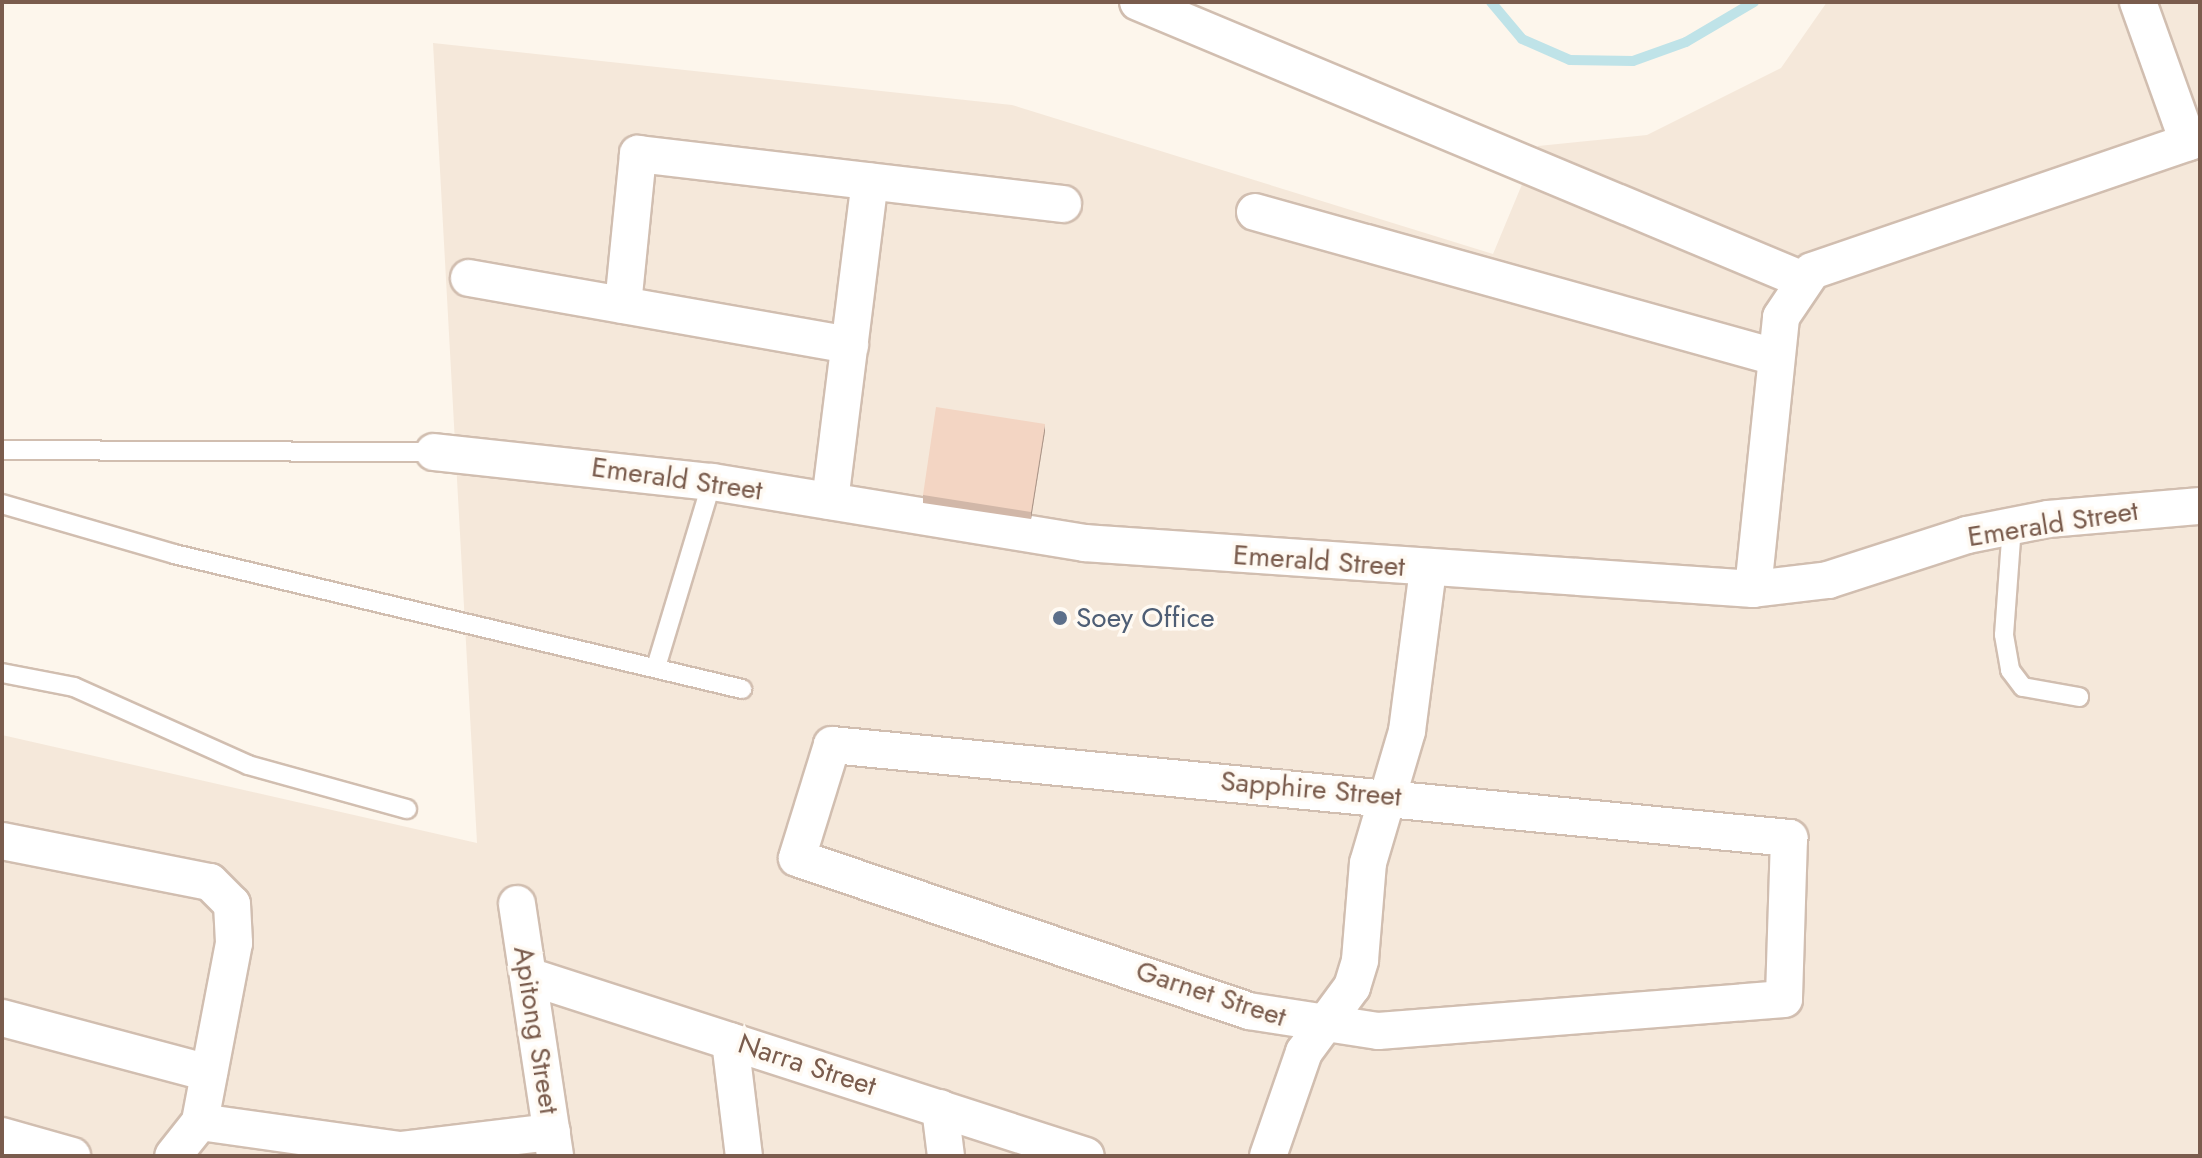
<!DOCTYPE html>
<html>
<head>
<meta charset="utf-8">
<style>
	body { margin:0 }
	#map { position:relative; width:2202px; height:1158px; overflow:hidden; background:#fdf6ec; font-family:Jost,sans-serif }
	div>[style] { position:absolute }
	[style*='--x'] { left:calc(var(--x)*1px); top:calc(var(--y)*1px); width:calc(var(--w)*1px); rotate:calc(var(--a)*1deg) }
	.residential>* { inset:0; background:#f5e8da }
	.stream>* { height:10px; margin:-5px; padding:0 5px; transform-origin:5px; border-radius:5px; background:#bfe3e8 }
	.roads { filter:drop-shadow(2px 0 #d1beb0) drop-shadow(-2px 0 #d1beb0) drop-shadow(0 2px #d1beb0) drop-shadow(0 -2px #d1beb0) }
	.lane>* { height:18px; margin:-9px; padding:0 9px; transform-origin:9px; border-radius:9px; background:#fff }
	.street>* { height:36px; margin:-18px; padding:0 18px; transform-origin:18px; border-radius:18px; background:#fff }
	.wall>* { inset:0; background:#d1b7a8 }
	.shaded-wall>* { inset:0; background:#aa9588 }
	.building>* { inset:0; background:#f3d5c3 }
	.dots>* { width:22px; height:22px; translate:-50% -50%; box-sizing:border-box; border:4px solid #fffaf3; border-radius:50% }
	span { translate:-50% -50%; white-space:nowrap; text-align:center; line-height:1.15; -webkit-text-stroke:7px #fffaf3; paint-order:stroke }
	.street-label { font-size:28px; color:#7a5c4d }
	.service-label { font-size:28px; color:#4e5e75 }
	.left { translate:0 -50%; text-align:left }
	.frame { position:absolute; inset:0; border:4px solid #7a5c4d; pointer-events:none }
</style>
</head>
<body>
<div id="map">
	<div class="residential">
		<div style="clip-path:polygon(1827px 2px,2200px 2px,2200px 1156px,2px 1156px,2px 735px,477px 843px,433px 43px,1012px 105px,1493px 254px,1538px 146px,1647px 135px,1781px 68px)"></div>
	</div>
	<div class="stream">
		<div style="--x:1491;--y:2;--w:48;--a:50"></div>
		<div style="--x:1522;--y:39;--w:52;--a:23.6"></div>
		<div style="--x:1570;--y:60;--w:63;--a:0.9"></div>
		<div style="--x:1633;--y:61;--w:56;--a:-19.7"></div>
		<div style="--x:1686;--y:42;--w:79;--a:-30.5"></div>
	</div>
	<div class="roads">
		<div class="lane">
			<div style="--x:2;--y:450;--w:432;--a:0.3"></div>
			<div style="--x:2;--y:504;--w:179;--a:16.2"></div>
			<div style="--x:174;--y:554;--w:584;--a:13.37"></div>
			<div style="--x:2012;--y:526;--w:109;--a:94.2"></div>
			<div style="--x:2004;--y:635;--w:36;--a:80"></div>
			<div style="--x:2010;--y:670;--w:21;--a:53"></div>
			<div style="--x:2023;--y:687;--w:57;--a:10.1"></div>
			<div style="--x:656;--y:667;--w:193;--a:-73.2"></div>
			<div style="--x:2;--y:673;--w:73;--a:11"></div>
			<div style="--x:74;--y:687;--w:191;--a:24.1"></div>
			<div style="--x:248;--y:765;--w:165;--a:15.5"></div>
		</div>
		<div class="street">
			<div style="--x:1138;--y:2;--w:721;--a:22.69"></div>
			<div style="--x:2138;--y:2;--w:149;--a:70.3"></div>
			<div style="--x:1255;--y:212;--w:540;--a:15.58"></div>
			<div style="--x:469;--y:278;--w:387;--a:10"></div>
			<div style="--x:623;--y:305;--w:152;--a:-84.3"></div>
			<div style="--x:638;--y:154;--w:428;--a:6.7"></div>
			<div style="--x:434;--y:452;--w:280;--a:6.2"></div>
			<div style="--x:712;--y:482;--w:377;--a:9.3"></div>
			<div style="--x:1084;--y:543;--w:671;--a:3.93"></div>
			<div style="--x:1753;--y:589;--w:76;--a:-6.8"></div>
			<div style="--x:1828;--y:580;--w:146;--a:-17.9"></div>
			<div style="--x:1967;--y:535;--w:83;--a:-11.2"></div>
			<div style="--x:2048;--y:519;--w:153;--a:-4.9"></div>
			<div style="--x:830;--y:501;--w:322;--a:-82.9"></div>
			<div style="--x:1753;--y:589;--w:273;--a:-84.1"></div>
			<div style="--x:1781;--y:317;--w:55;--a:-56"></div>
			<div style="--x:1812;--y:271;--w:410;--a:-18.9"></div>
			<div style="--x:832;--y:745;--w:962;--a:5.55"></div>
			<div style="--x:1789;--y:838;--w:161;--a:91.8"></div>
			<div style="--x:1784;--y:999;--w:407;--a:175.5"></div>
			<div style="--x:1378;--y:1031;--w:131;--a:-171.2"></div>
			<div style="--x:1249;--y:1011;--w:477;--a:-161.3"></div>
			<div style="--x:797;--y:858;--w:118;--a:-72.8"></div>
			<div style="--x:2;--y:841;--w:212;--a:11.2"></div>
			<div style="--x:210;--y:882;--w:31;--a:45"></div>
			<div style="--x:232;--y:904;--w:39;--a:87"></div>
			<div style="--x:234;--y:943;--w:182;--a:100.8"></div>
			<div style="--x:200;--y:1122;--w:43;--a:128.5"></div>
			<div style="--x:517;--y:904;--w:254;--a:81.4"></div>
			<div style="--x:528;--y:976;--w:586;--a:17.88"></div>
			<div style="--x:2;--y:1018;--w:214;--a:14.9"></div>
			<div style="--x:730;--y:1041;--w:116;--a:83.1"></div>
			<div style="--x:940;--y:1108;--w:48;--a:82.9"></div>
			<div style="--x:200;--y:1122;--w:202;--a:8"></div>
			<div style="--x:400;--y:1150;--w:153;--a:-6.8"></div>
			<div style="--x:2;--y:1136;--w:73;--a:15.9"></div>
			<div style="--x:1268;--y:1156;--w:110;--a:-70.9"></div>
			<div style="--x:1304;--y:1052;--w:81;--a:-53.6"></div>
			<div style="--x:1352;--y:987;--w:28;--a:-73"></div>
			<div style="--x:1360;--y:960;--w:97;--a:-85.3"></div>
			<div style="--x:1368;--y:863;--w:138;--a:-73.5"></div>
			<div style="--x:1407;--y:731;--w:163;--a:-82.6"></div>
		</div>
	</div>
	<div class="wall">
		<div style="clip-path:polygon(1045px 431px,1031px 519px,923px 503px,923px 495px)"></div>
	</div>
	<div class="shaded-wall">
		<div style="clip-path:polygon(1045px 424px,1045px 431px,1031px 519px,1031px 512px)"></div>
	</div>
	<div class="building">
		<div style="clip-path:polygon(936px 407px,1045px 424px,1031px 512px,923px 495px)"></div>
	</div>
	<div class="dots">
		<div style="left:1060px;top:618px;background:#5c6f8a"></div>
	</div>
	<div class="street-label">
		<span style="left:677px;top:479px;rotate:8deg">Emerald Street</span>
		<span style="left:2053px;top:524px;rotate:-9deg">Emerald Street</span>
		<span style="left:1319px;top:561px;rotate:4deg">Emerald Street</span>
		<span style="left:1311px;top:789px;rotate:5deg">Sapphire Street</span>
		<span style="left:1211px;top:994px;rotate:18deg">Garnet Street</span>
		<span style="left:536px;top:1030px;rotate:81deg">Apitong Street</span>
		<span style="left:807px;top:1065px;rotate:18deg">Narra Street</span>
	</div>
	<div class="service-label">
		<span class="left" style="left:1076px;top:618px">Soey Office</span>
	</div>
	<div class="frame"></div>
</div>
</body>
</html>
